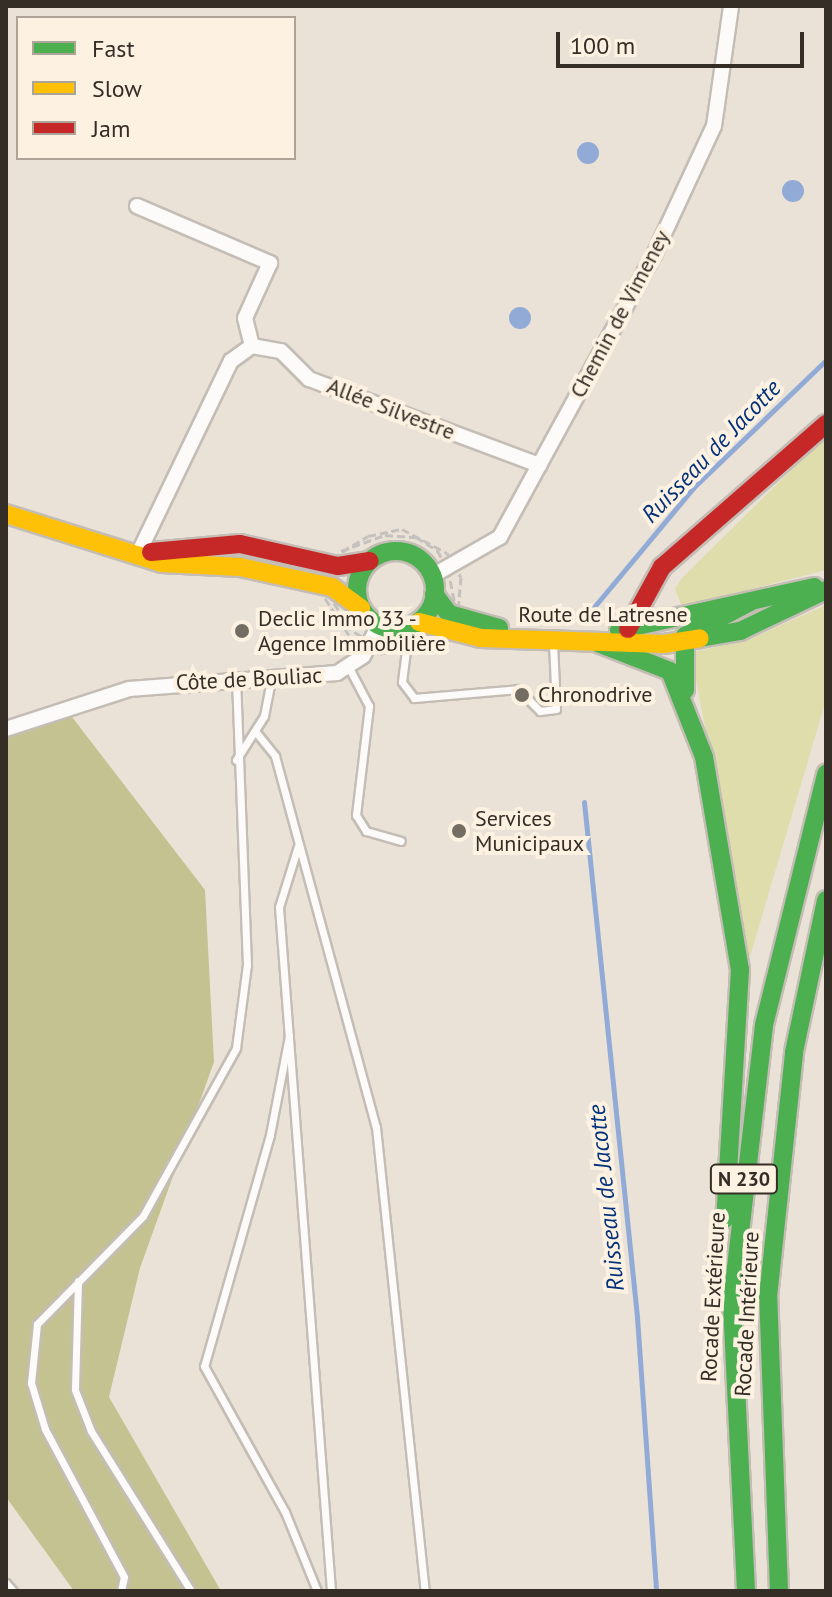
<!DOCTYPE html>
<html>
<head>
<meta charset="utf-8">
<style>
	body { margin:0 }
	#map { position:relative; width:832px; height:1597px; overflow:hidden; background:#eae2d7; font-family:"PT Sans",sans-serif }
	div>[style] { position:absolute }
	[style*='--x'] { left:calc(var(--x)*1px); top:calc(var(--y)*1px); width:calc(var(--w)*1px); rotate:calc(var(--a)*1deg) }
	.green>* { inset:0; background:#deddab }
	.forest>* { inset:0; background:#c4c290 }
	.water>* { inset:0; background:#92abd6 }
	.round { border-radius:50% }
	.stream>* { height:5px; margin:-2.5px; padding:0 2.5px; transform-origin:2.5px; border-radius:2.5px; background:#92abd6 }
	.path>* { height:3px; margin-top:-1.5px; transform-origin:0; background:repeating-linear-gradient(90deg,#c5c2be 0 8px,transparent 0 12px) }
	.roads { filter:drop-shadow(2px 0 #c4bdb5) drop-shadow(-2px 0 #c4bdb5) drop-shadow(0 2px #c4bdb5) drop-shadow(0 -2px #c4bdb5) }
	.lane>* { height:7px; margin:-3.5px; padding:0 3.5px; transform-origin:3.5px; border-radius:3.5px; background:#fcfbf9 }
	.street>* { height:14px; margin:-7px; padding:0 7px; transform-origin:7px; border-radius:7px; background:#fcfbf9 }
	.fast>* { height:18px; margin:-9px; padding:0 9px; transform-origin:9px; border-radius:9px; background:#4caf50 }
	.fast>.ring { margin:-9px; padding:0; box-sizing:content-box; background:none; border:18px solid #4caf50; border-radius:50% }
	.slow>* { height:18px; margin:-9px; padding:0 9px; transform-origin:9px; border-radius:9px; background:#ffc107 }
	.jam>* { height:18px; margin:-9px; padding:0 9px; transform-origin:9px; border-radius:9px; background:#c62828 }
	.dots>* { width:22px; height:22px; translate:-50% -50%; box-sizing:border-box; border:4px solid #fdf1e1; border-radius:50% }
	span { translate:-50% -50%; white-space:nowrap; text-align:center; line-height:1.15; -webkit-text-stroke:8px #fdf1e1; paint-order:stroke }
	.shield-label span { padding:2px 6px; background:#fdf1e1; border:2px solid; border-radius:6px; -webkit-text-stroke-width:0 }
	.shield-label { font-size:20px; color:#342e26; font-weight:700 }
	.street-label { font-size:22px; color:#342e26 }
	.poi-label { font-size:22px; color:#342e26 }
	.left { translate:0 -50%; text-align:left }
	.water-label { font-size:24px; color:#03327c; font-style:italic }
	.frame { position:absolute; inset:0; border:8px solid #342e26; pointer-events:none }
	.legend { position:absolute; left:16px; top:16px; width:280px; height:144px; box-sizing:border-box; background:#fdf1e1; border:2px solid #ada396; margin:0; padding:10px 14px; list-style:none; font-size:24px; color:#342e26 }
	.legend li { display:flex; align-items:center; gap:16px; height:40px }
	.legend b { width:40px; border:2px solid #ada396 }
	.scale { position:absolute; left:556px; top:32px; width:248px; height:36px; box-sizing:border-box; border:4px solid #342e26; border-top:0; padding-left:10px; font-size:24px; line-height:28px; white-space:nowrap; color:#342e26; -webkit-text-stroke:6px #fdf1e1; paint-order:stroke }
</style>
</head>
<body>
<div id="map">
	<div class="green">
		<div style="clip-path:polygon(826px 436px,826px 570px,682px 607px,675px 589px,682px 578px)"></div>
		<div style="clip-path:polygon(826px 605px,826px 700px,749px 960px,691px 653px,755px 637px)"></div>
	</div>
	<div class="forest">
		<div style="clip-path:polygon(69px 713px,205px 890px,214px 1062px,140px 1268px,109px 1397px,221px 1591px,74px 1591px,6px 1497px,6px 738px)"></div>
	</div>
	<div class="water">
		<div class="round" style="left:577px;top:142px;width:22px;height:22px"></div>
		<div class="round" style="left:782px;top:180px;width:22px;height:22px"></div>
		<div class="round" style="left:509px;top:307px;width:22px;height:22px"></div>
	</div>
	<div class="stream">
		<div style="--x:594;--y:607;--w:155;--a:-50.2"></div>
		<div style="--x:693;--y:488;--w:185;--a:-43.9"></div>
		<div style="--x:584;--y:802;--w:518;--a:84.12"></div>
		<div style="--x:637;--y:1317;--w:275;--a:86"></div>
	</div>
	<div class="path">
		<div style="--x:402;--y:529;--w:51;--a:28.1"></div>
		<div style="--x:447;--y:553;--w:28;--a:60"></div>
		<div style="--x:461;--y:577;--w:33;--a:95"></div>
		<div style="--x:458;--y:610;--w:34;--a:113"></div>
		<div style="--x:445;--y:641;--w:67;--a:168.9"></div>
		<div style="--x:379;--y:654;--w:36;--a:-148"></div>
		<div style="--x:349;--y:635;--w:48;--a:-123"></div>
		<div style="--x:323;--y:595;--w:10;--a:-84"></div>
		<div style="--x:324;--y:585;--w:28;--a:-73"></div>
		<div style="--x:332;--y:558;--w:42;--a:-31.4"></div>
		<div style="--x:368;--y:536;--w:35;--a:-12"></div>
		<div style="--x:385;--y:535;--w:31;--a:4"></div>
		<div style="--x:416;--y:537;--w:25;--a:32"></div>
		<div style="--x:437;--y:550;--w:22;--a:60"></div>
		<div style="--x:448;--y:569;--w:33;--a:79"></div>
		<div style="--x:454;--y:601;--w:41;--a:115.9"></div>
		<div style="--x:436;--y:638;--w:55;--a:169.5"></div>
		<div style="--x:382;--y:648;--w:36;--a:-150"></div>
		<div style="--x:351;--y:630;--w:38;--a:-122"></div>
		<div style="--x:331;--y:598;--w:48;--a:-78"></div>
		<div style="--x:341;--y:551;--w:47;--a:-20"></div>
	</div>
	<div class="roads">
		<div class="lane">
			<div style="--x:409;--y:627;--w:55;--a:97.3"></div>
			<div style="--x:402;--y:682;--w:20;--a:53"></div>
			<div style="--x:414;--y:698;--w:104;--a:-4.9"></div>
			<div style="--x:518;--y:689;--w:31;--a:45"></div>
			<div style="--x:540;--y:711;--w:16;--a:-7"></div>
			<div style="--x:556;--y:709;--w:66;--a:-92.6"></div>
			<div style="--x:349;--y:668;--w:43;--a:62.2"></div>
			<div style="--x:369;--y:706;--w:110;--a:96.8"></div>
			<div style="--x:356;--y:815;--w:19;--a:58"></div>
			<div style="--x:366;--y:831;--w:36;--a:16"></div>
			<div style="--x:255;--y:731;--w:32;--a:51"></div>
			<div style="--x:275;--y:756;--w:385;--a:74.8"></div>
			<div style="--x:376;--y:1127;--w:467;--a:84"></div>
			<div style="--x:236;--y:760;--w:52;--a:-57.5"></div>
			<div style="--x:264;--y:716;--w:37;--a:-79"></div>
			<div style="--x:298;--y:846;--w:64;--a:107.3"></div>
			<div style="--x:279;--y:907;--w:686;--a:85.65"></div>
			<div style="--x:289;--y:1036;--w:101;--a:100.9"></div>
			<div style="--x:270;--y:1135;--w:240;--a:105.9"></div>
			<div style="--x:204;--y:1366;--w:167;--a:61"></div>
			<div style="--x:285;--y:1512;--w:85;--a:67.9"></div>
			<div style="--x:78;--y:1281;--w:109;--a:91.6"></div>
			<div style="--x:75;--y:1390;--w:44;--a:68.7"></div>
			<div style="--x:91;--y:1431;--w:189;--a:58"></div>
			<div style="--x:6;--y:1583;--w:11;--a:49"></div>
			<div style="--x:121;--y:1591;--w:14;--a:-78"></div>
			<div style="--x:124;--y:1577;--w:168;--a:-118.1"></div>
			<div style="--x:45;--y:1429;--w:48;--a:-106.9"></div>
			<div style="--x:31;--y:1383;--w:59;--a:-84.2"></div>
			<div style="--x:37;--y:1324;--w:151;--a:-45.5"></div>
			<div style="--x:143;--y:1216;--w:192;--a:-61"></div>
			<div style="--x:236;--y:1048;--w:84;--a:-82.5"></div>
			<div style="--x:247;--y:965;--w:284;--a:-92.2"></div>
		</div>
		<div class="street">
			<div style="--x:137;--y:206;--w:145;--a:23.2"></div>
			<div style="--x:270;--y:263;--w:60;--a:114.4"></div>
			<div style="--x:245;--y:318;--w:29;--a:76"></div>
			<div style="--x:139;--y:552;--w:212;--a:-64.3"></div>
			<div style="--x:231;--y:361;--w:26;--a:-36"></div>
			<div style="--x:252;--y:346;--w:29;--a:10"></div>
			<div style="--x:281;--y:351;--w:40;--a:45"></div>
			<div style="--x:309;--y:379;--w:246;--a:20.5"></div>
			<div style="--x:432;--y:576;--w:78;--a:-29.8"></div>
			<div style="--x:500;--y:537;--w:321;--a:-61.4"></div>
			<div style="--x:654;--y:255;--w:142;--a:-65.1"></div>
			<div style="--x:714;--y:126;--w:121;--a:-81.9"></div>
			<div style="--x:6;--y:729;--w:129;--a:-18"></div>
			<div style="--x:129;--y:689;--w:209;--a:-4.4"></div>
			<div style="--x:337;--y:673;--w:31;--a:-33"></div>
			<div style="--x:363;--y:656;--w:34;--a:-63"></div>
		</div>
		<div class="fast">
			<div class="ring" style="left:357px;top:551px;width:60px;height:60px"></div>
			<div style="--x:434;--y:594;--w:25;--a:53"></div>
			<div style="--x:449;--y:614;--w:52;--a:15.6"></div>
			<div style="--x:619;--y:630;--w:200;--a:-12.4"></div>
			<div style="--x:700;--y:638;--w:41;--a:-9.9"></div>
			<div style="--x:740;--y:631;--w:95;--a:-25.5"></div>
			<div style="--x:598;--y:643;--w:77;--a:21.3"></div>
			<div style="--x:670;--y:671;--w:92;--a:68.4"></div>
			<div style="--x:704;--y:757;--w:216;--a:80.4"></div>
			<div style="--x:740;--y:970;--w:249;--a:93.4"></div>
			<div style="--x:685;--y:690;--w:54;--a:-90"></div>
			<div style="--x:685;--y:636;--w:73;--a:-27.6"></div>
			<div style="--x:746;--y:1591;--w:289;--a:-92.8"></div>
			<div style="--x:732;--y:1302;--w:279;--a:-83.4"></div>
			<div style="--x:764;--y:1025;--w:259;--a:-76.1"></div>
			<div style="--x:779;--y:1591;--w:294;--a:-92.1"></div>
			<div style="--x:768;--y:1297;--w:246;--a:-83.9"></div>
			<div style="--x:794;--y:1052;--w:155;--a:-78.1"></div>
		</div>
		<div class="slow">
			<div style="--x:6;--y:514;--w:164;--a:17.4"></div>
			<div style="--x:162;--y:563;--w:78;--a:2.9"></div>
			<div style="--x:240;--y:567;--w:94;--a:12.3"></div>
			<div style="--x:332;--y:587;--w:36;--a:36"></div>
			<div style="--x:419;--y:622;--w:64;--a:14.5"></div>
			<div style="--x:481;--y:638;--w:183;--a:1.9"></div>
			<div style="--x:664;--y:644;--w:36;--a:-9"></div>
		</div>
		<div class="jam">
			<div style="--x:151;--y:552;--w:89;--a:-5.1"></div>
			<div style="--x:240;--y:544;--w:100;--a:12.7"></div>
			<div style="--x:338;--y:566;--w:32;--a:-9"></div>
			<div style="--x:628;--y:629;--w:71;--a:-61.3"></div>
			<div style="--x:662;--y:567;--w:218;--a:-41.1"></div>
		</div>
	</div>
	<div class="dots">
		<div style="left:242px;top:631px;background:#746d64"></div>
		<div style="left:522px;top:695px;background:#746d64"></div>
		<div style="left:459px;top:831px;background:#746d64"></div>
	</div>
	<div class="shield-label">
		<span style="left:744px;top:1179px">N 230</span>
	</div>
	<div class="street-label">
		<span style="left:620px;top:314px;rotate:-62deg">Chemin de Vimeney</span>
		<span style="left:391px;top:409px;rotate:21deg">Allée Silvestre</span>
		<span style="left:603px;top:615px">Route de Latresne</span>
		<span style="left:249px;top:679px;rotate:-3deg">Côte de Bouliac</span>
		<span style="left:713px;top:1297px;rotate:-87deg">Rocade Extérieure</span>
		<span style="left:747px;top:1314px;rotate:-87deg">Rocade Intérieure</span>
	</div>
	<div class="poi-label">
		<span class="left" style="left:258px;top:631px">Declic Immo 33 -<br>Agence Immobilière</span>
		<span class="left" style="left:538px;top:695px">Chronodrive</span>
		<span class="left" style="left:475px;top:831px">Services<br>Municipaux</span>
	</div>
	<div class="water-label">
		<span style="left:711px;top:451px;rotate:-46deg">Ruisseau de Jacotte</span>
		<span style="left:606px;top:1198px;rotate:-96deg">Ruisseau de Jacotte</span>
	</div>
	<div class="frame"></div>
	<ul class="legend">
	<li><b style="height:10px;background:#4caf50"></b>Fast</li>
	<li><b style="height:10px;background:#ffc107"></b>Slow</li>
	<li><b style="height:10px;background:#c62828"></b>Jam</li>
	</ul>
	<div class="scale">100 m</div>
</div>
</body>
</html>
